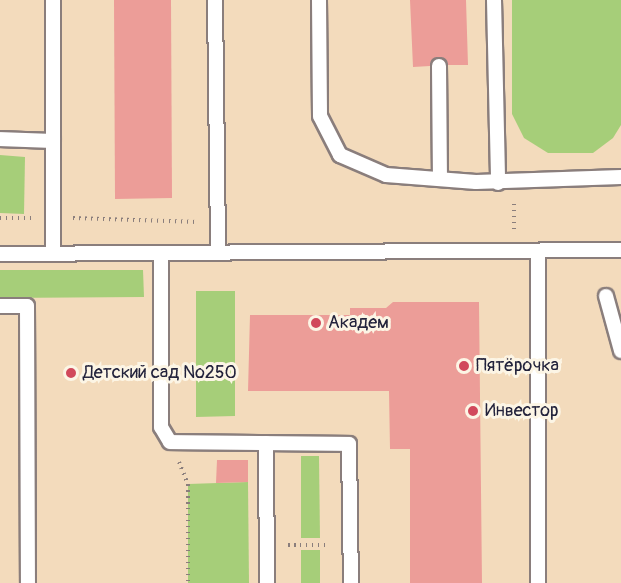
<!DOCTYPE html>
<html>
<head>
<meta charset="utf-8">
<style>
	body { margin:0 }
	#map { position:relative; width:621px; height:583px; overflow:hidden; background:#f3dbbc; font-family:Pangolin,sans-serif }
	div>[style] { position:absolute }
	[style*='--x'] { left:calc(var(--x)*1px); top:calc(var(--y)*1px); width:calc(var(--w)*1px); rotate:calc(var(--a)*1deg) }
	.green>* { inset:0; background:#a6ce79 }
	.building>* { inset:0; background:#ec9d98 }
	.path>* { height:4px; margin-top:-2px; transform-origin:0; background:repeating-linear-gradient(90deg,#8a7e7c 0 1.5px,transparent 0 6px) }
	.roads { filter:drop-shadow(2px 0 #8a7e7c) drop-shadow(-2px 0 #8a7e7c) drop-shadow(0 2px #8a7e7c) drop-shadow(0 -2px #8a7e7c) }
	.service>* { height:14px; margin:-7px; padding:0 7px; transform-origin:7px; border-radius:7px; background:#fff }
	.dots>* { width:16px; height:16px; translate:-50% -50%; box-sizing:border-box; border:3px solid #fcf5e5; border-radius:50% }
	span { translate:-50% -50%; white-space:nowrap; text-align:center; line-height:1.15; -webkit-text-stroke:6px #fcf5e5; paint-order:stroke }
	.poi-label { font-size:18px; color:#22223b }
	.left { translate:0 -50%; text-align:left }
</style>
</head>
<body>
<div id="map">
	<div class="green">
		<div style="clip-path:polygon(512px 0,621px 0,621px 125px,613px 138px,593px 153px,548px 153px,524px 138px,512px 114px)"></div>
		<div style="clip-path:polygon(0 155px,25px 157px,24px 214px,0 213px)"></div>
		<div style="clip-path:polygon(0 270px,143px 270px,144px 297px,0 298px)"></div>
		<div style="clip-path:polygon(196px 291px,235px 291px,235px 416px,196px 417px)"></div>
		<div style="clip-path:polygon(301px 456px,319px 456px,320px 538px,301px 538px)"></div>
		<div style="clip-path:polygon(248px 482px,249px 583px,188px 583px,188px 484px)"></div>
		<div style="clip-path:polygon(301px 550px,320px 550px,320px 583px,301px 583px)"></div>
	</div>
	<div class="building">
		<div style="clip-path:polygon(114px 0,171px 0,172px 198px,115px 199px)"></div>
		<div style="clip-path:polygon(410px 0,466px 0,468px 65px,448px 65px,438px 57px,430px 66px,413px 67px)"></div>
		<div style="clip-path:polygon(393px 302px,479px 302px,482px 583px,410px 583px,410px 449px,390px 449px,389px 391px,248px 391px,250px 315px,350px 315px,350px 308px,386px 308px)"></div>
		<div style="clip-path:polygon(217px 460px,248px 460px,248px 482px,216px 483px)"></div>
	</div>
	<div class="path">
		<div style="--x:0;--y:218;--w:32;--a:0"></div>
		<div style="--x:73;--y:218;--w:124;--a:1.8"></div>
		<div style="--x:514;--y:229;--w:28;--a:-90"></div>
		<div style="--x:179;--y:462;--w:24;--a:68"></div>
		<div style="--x:188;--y:484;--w:99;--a:90"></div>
		<div style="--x:288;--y:545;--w:41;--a:0"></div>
	</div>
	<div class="roads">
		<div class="service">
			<div style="--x:215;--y:0;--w:252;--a:89.3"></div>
			<div style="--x:319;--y:0;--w:116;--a:89.5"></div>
			<div style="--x:320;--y:116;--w:44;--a:62.9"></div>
			<div style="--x:340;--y:155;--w:50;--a:23.5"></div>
			<div style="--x:386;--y:175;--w:90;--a:4.4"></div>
			<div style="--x:476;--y:182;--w:145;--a:-2"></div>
			<div style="--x:494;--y:0;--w:183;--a:88.7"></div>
			<div style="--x:439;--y:66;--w:112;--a:89.5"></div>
			<div style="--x:0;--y:139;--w:53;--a:2.2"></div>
			<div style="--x:538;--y:251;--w:332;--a:90"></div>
			<div style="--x:0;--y:254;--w:621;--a:-0.37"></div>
			<div style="--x:53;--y:254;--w:254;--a:-90"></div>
			<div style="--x:161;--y:254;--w:173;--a:90"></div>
			<div style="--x:161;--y:427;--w:17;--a:59"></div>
			<div style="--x:170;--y:442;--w:179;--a:0.6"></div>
			<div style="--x:349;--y:444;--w:139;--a:89.2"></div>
			<div style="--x:606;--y:296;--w:57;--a:74.7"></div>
			<div style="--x:0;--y:306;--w:27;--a:0"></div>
			<div style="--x:27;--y:306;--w:277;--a:89.8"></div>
			<div style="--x:266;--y:443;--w:140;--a:89.6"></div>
		</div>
	</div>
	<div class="dots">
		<div style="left:316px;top:323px;background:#d1495b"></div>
		<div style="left:464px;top:366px;background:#d1495b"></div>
		<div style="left:71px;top:373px;background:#d1495b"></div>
		<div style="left:473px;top:411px;background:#d1495b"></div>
	</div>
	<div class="poi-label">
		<span class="left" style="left:328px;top:323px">Академ</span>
		<span class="left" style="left:476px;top:366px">Пятёрочка</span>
		<span class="left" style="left:83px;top:373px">Детский сад №250</span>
		<span class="left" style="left:485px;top:411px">Инвестор</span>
	</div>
</div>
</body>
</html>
